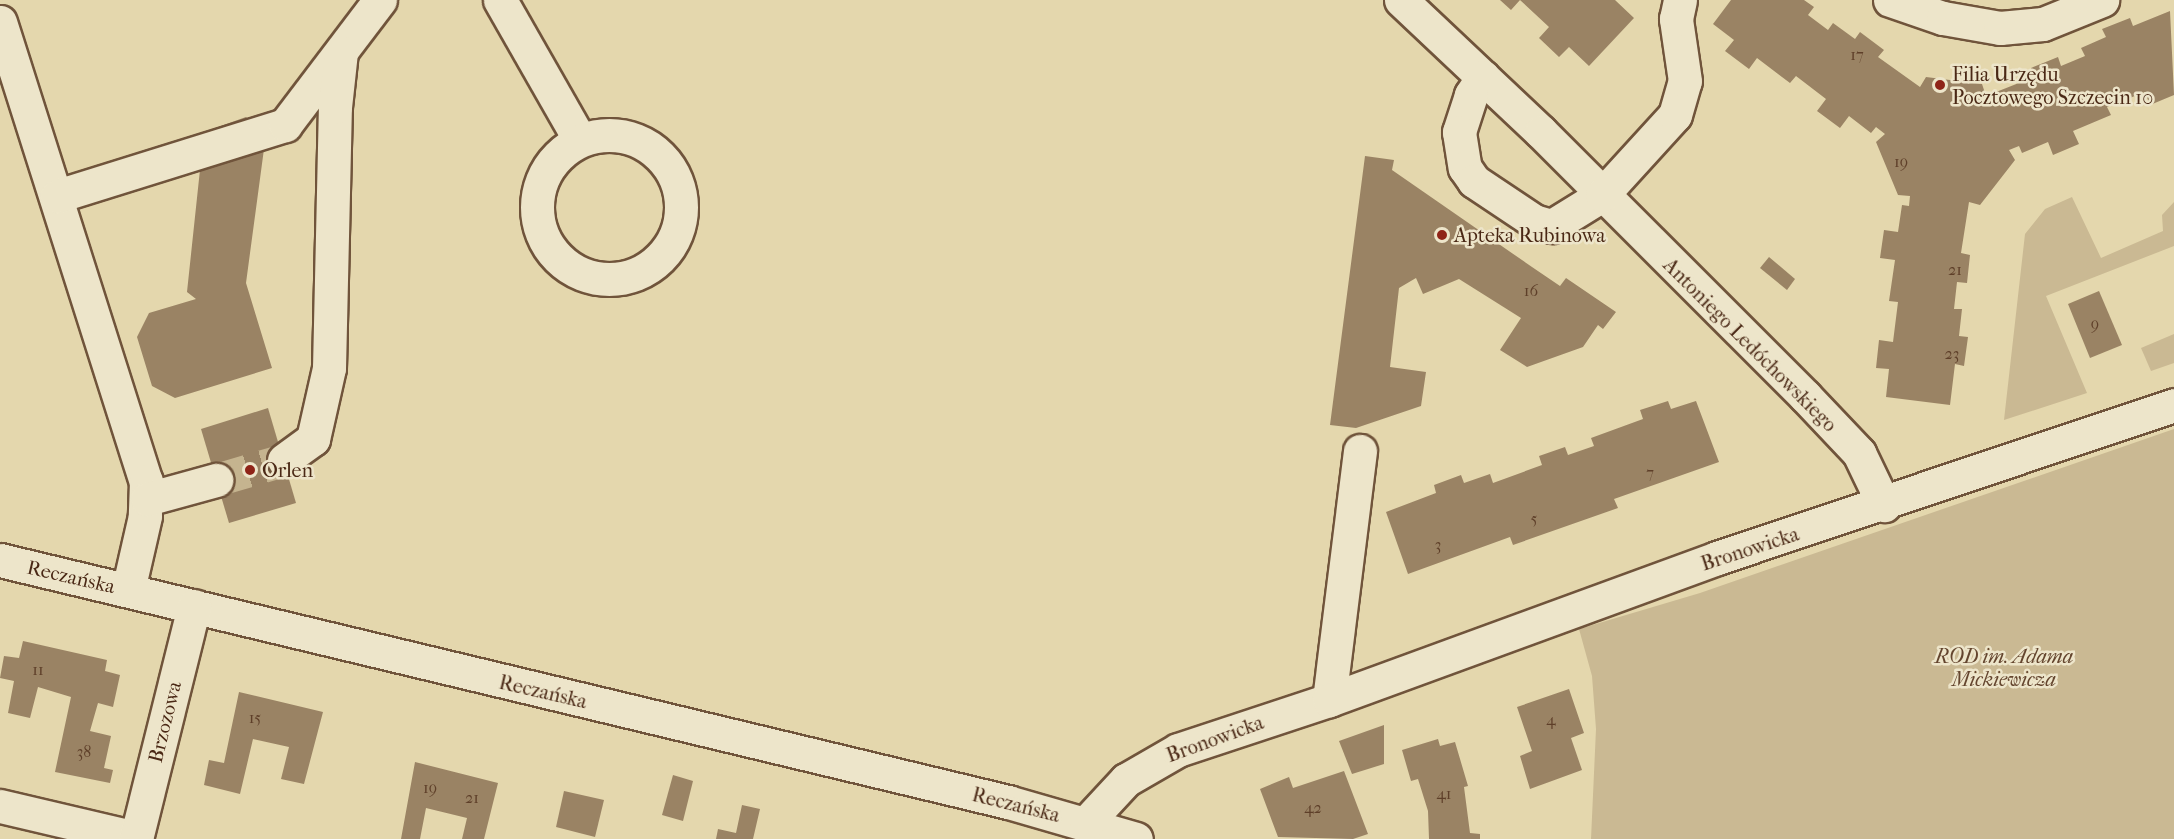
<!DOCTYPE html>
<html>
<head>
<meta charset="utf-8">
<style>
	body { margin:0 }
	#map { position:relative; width:2174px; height:839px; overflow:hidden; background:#e4d7ad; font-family:"IM FELL French Canon",serif }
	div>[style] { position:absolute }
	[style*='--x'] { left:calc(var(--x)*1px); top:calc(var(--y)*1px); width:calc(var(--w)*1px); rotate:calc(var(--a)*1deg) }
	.green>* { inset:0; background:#cab993 }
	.building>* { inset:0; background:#9a8364 }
	.minor-tunnel>* { height:33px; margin-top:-16.5px; transform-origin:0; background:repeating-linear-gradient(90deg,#c5b48f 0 33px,transparent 0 49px) }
	.roads { filter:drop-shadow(2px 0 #70543b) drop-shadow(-2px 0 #70543b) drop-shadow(0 2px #70543b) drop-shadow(0 -2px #70543b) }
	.minor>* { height:33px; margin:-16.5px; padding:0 16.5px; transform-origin:16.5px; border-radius:16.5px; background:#ede5ca }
	.minor>.ring { margin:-16.5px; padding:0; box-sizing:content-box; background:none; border:33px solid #ede5ca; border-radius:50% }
	.dots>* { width:16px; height:16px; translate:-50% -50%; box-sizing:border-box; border:3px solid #ede5ca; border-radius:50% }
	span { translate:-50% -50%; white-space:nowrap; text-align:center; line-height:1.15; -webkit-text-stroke:5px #ede5ca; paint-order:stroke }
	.number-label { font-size:16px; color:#5e3f29 }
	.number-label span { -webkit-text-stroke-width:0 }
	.poi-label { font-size:20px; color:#4a2815 }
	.left { translate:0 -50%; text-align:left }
	.street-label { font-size:20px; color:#4a2815 }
	.park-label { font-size:20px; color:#64452e; font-style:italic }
</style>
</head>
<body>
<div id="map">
	<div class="green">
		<div style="clip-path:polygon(2072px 197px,2101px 258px,2163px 231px,2162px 215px,2174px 202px,2174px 246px,2046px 296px,2087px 393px,2004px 420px,2025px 234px,2045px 209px)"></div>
		<div style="clip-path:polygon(2174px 334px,2174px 363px,2151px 371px,2141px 348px)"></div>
		<div style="clip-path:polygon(2174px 429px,2174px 839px,1591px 839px,1596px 729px,1592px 676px,1579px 629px,1700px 593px)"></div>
	</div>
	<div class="building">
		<div style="clip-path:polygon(1500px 0,1615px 0,1634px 18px,1589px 66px,1569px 47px,1559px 57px,1539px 38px,1549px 27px,1520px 0,1511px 10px)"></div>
		<div style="clip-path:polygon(1731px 0,1804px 0,1814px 7px,1808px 15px,1828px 30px,1833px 23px,1855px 39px,1860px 32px,1884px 50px,1878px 57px,1920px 87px,1926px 77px,1982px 84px,1986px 96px,2034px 77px,2031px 68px,2058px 57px,2061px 66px,2085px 56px,2081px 48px,2106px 37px,2102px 29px,2130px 18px,2133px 26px,2170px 11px,2174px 95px,2150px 105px,2145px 92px,2107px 107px,2111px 115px,2073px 131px,2079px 144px,2053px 155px,2048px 142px,2022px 153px,2019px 146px,2009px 150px,2015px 160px,1980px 205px,1969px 202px,1961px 253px,1970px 255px,1967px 283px,1957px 282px,1954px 309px,1962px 309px,1959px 336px,1968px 337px,1964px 366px,1955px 364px,1950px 405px,1886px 397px,1889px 369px,1876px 368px,1879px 340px,1893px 342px,1898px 302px,1889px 301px,1895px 260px,1880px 258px,1884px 230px,1898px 232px,1902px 205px,1909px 206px,1910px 196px,1898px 195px,1876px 142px,1885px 134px,1876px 127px,1871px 133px,1849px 116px,1840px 128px,1817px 111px,1826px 99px,1796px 76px,1790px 83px,1757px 58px,1749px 69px,1725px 51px,1734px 40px,1713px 24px)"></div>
		<div style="clip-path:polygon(246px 117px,266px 134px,246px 283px,272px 368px,175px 398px,152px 386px,137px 337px,149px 313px,196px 299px,187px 292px,204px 132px)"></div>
		<div style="clip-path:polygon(1365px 156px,1394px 160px,1392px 170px,1532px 267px,1560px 286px,1566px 278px,1616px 312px,1603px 329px,1598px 325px,1583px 347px,1527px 367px,1500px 350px,1521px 318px,1459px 279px,1423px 294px,1416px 278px,1399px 288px,1390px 367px,1426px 372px,1421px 406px,1356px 428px,1330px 425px)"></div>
		<div style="clip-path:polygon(1769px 257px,1795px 279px,1787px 290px,1760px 268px)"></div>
		<div style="clip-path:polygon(2099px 291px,2122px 345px,2090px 358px,2068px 304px)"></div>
		<div style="clip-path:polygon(1668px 401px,1671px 409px,1696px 401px,1719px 462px,1614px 499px,1618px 508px,1513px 545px,1510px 537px,1408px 574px,1386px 512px,1436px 493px,1434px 485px,1461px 475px,1464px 483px,1490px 474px,1493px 483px,1542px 465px,1539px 456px,1565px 447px,1568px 455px,1594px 446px,1591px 438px,1643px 419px,1640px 410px)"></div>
		<div style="clip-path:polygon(268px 408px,296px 503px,229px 523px,201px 429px)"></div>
		<div style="clip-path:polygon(23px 641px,107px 660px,105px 671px,120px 675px,113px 707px,98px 703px,90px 731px,111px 736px,104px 768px,113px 770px,110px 783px,55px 772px,71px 697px,38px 687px,30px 718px,8px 713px,14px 681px,0 678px,4px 656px,19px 658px)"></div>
		<div style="clip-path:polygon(1569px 689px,1584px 733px,1571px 738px,1582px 770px,1530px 789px,1520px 756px,1532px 751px,1517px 707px)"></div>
		<div style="clip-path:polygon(239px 692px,323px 712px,304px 784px,281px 779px,289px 747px,253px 739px,240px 794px,204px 785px,209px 760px,224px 763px)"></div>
		<div style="clip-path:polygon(1384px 725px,1384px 764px,1352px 774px,1339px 741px)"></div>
		<div style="clip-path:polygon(1438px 739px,1440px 746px,1455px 742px,1468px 786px,1464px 787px,1470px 833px,1480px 834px,1480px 839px,1429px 839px,1428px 811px,1418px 779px,1411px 781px,1402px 750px)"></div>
		<div style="clip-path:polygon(415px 762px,498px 783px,484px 839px,462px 839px,467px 818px,426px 808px,420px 839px,401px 839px)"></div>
		<div style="clip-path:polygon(1344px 771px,1368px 834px,1353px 839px,1278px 837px,1260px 789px,1289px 777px,1293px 788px)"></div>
		<div style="clip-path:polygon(673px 775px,693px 781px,683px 821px,662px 815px)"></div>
		<div style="clip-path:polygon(564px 791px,604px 800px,595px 837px,556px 827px)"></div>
		<div style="clip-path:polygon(742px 805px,760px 809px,753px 839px,716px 839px,718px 829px,736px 833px)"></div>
	</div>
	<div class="minor-tunnel">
		<div style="--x:216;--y:480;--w:71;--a:-16.4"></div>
	</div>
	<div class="roads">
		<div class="minor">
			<div style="--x:500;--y:0;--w:161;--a:60.3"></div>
			<div style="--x:1401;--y:0;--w:192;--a:43.3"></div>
			<div style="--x:1541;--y:132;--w:373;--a:45"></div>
			<div style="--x:1805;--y:396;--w:79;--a:46.5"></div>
			<div style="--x:1859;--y:453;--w:58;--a:64.3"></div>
			<div style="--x:1890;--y:0;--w:56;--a:18.8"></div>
			<div style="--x:1943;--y:18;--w:58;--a:10"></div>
			<div style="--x:2000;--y:28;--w:43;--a:-5.3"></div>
			<div style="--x:2043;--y:24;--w:64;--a:-22.1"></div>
			<div style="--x:0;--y:22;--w:482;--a:72.4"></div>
			<div style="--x:146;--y:481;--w:35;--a:92"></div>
			<div style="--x:145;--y:516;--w:76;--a:102.9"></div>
			<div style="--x:1483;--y:77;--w:22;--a:124"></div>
			<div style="--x:1471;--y:95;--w:39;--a:108"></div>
			<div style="--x:1459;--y:132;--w:36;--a:81"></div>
			<div style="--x:1465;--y:168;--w:16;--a:55"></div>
			<div style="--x:1474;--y:181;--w:72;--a:33.7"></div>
			<div style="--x:1534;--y:221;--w:19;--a:16"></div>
			<div style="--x:1552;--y:226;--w:59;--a:-31.8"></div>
			<div style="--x:1602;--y:195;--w:108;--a:-47.6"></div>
			<div style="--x:1675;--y:115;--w:35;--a:-74"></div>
			<div style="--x:1685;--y:81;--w:63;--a:-98.3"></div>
			<div style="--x:1676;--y:19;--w:19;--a:-78"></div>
			<div class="ring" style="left:537px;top:135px;width:111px;height:111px"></div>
			<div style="--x:57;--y:196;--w:239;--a:-17.3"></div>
			<div style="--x:285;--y:125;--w:157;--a:-52.8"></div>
			<div style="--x:284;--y:460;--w:36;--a:-36"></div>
			<div style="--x:313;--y:439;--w:73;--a:-77.3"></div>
			<div style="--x:329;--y:368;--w:261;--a:-88.7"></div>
			<div style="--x:335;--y:107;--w:55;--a:-83.8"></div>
			<div style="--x:147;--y:499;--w:72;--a:-15.4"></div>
			<div style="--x:0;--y:560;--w:1037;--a:13.5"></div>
			<div style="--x:1008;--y:802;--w:133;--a:16.1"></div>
			<div style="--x:1329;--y:700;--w:251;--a:-82.9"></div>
			<div style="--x:0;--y:806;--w:140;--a:13.2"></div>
			<div style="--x:1086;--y:823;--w:59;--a:-47.1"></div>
			<div style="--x:1126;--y:780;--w:60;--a:-30"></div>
			<div style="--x:1178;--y:750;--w:159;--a:-18.3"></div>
			<div style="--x:1329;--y:700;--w:413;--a:-20.1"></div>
			<div style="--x:1717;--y:558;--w:482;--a:-18.5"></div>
			<div style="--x:136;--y:839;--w:240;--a:-76"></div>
		</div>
	</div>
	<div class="dots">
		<div style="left:1940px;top:85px;background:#8f2418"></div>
		<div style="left:1442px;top:235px;background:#8f2418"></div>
		<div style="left:250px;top:470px;background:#8f2418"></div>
	</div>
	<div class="number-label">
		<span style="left:1857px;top:55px">17</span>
		<span style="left:1901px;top:162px">19</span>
		<span style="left:1955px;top:270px">21</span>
		<span style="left:1531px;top:291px">16</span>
		<span style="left:2095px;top:324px">9</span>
		<span style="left:1952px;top:354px">23</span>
		<span style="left:1650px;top:473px">7</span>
		<span style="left:1534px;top:519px">5</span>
		<span style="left:1438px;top:545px">3</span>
		<span style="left:38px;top:670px">11</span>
		<span style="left:255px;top:718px">15</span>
		<span style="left:1551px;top:720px">4</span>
		<span style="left:84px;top:752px">38</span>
		<span style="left:430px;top:788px">19</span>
		<span style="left:1444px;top:794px">41</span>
		<span style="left:472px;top:798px">21</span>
		<span style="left:1313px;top:808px">42</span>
	</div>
	<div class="poi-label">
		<span class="left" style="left:1952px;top:86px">Filia Urzędu<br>Pocztowego Szczecin 10</span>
		<span class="left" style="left:1454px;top:235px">Apteka Rubinowa</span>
		<span class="left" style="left:262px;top:470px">Orlen</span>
	</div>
	<div class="street-label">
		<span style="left:1750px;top:345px;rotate:45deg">Antoniego Ledóchowskiego</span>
		<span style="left:1750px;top:549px;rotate:-18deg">Bronowicka</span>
		<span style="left:71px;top:577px;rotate:13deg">Reczańska</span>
		<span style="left:543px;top:692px;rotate:13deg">Reczańska</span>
		<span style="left:165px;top:722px;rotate:-76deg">Brzozowa</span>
		<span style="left:1215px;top:739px;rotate:-20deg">Bronowicka</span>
		<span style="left:1016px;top:805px;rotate:14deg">Reczańska</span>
	</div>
	<div class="park-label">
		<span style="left:2004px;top:668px">ROD im. Adama<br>Mickiewicza</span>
	</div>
</div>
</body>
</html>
